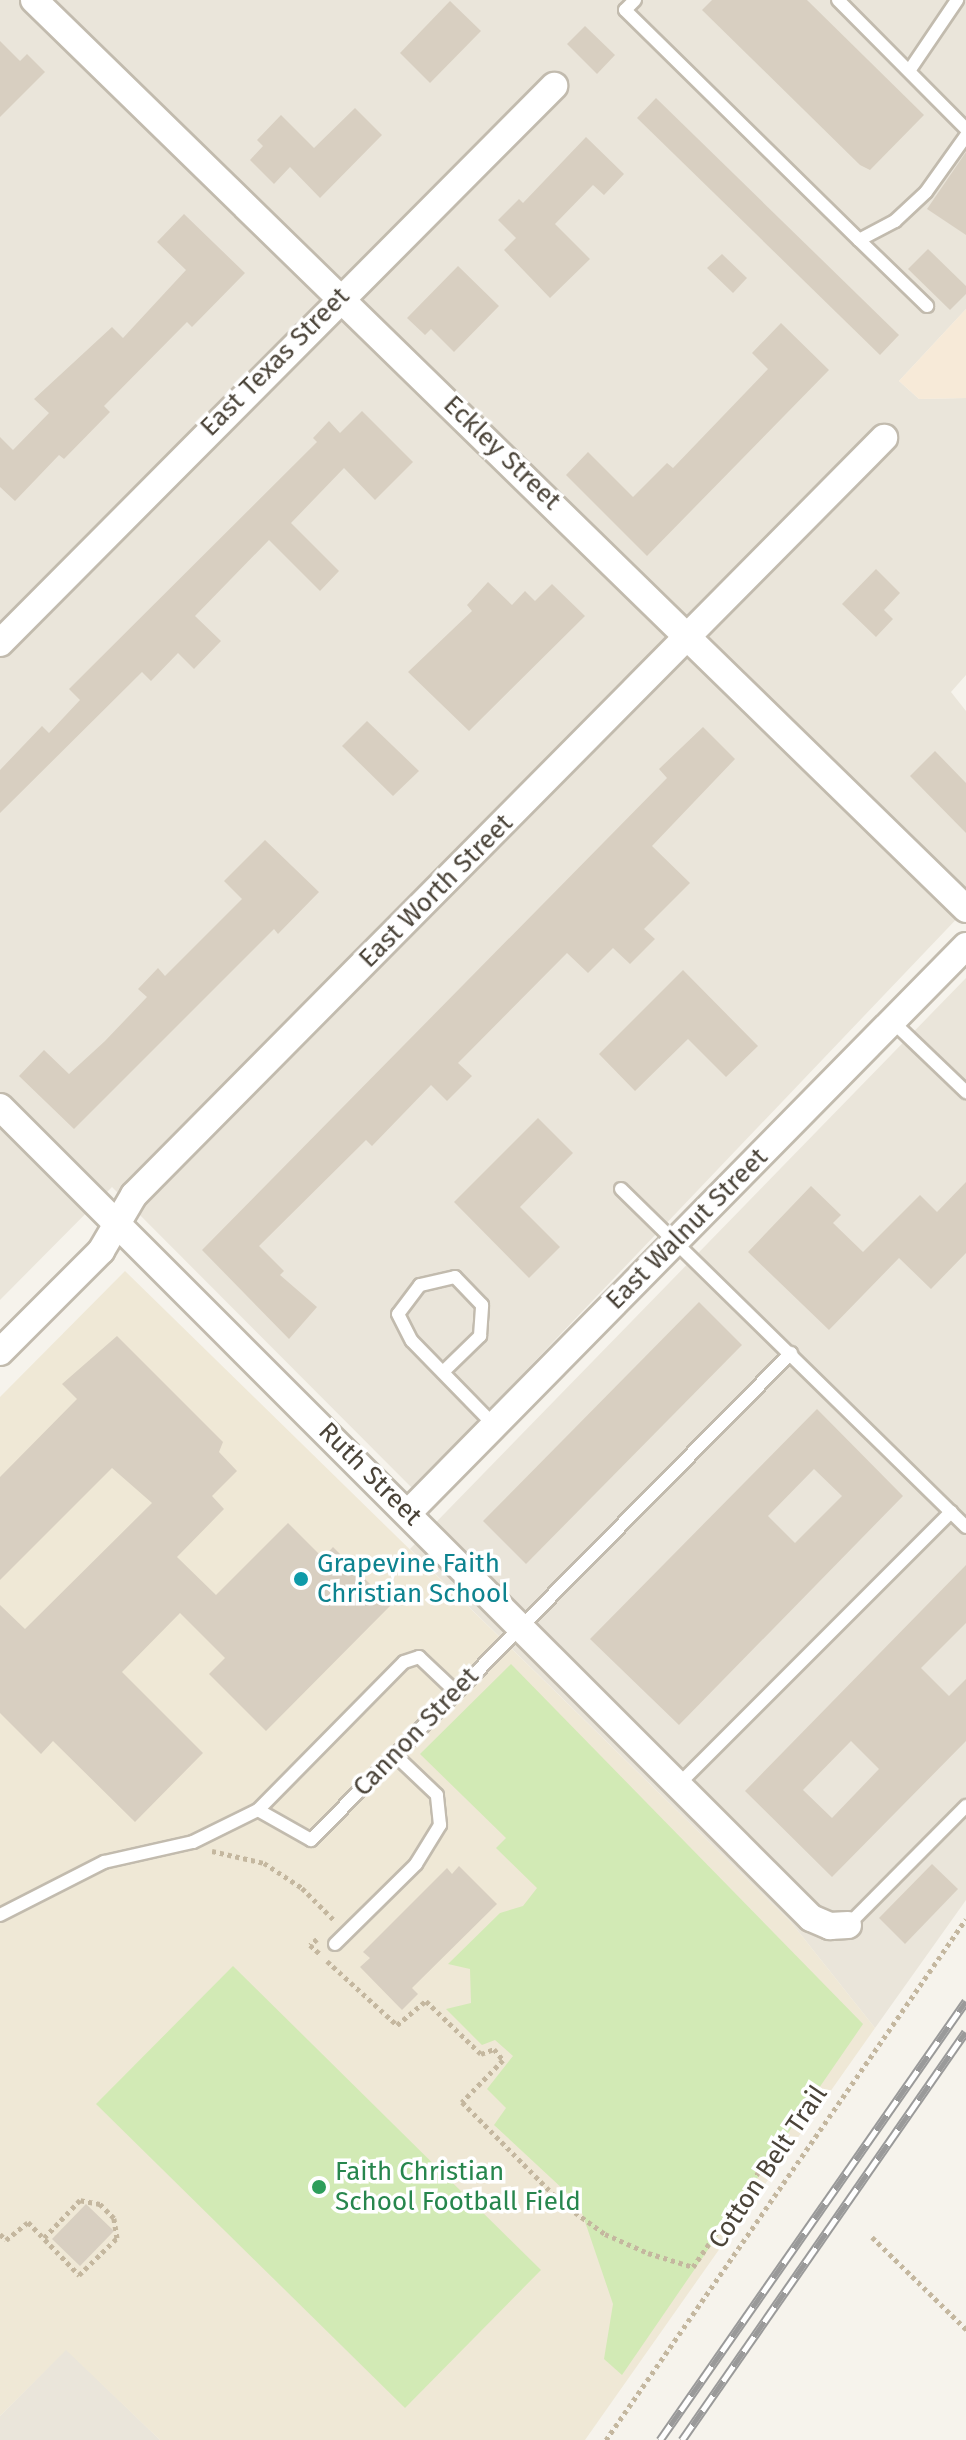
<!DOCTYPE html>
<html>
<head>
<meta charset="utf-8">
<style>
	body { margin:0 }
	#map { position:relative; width:966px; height:2440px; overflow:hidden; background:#f6f3ec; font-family:"Fira Sans",sans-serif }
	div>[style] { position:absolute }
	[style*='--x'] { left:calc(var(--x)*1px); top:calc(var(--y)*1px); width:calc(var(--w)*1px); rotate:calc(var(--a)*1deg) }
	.residential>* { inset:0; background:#eae5da }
	.commercial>* { inset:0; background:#f7ead8 }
	.education>* { inset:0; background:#efe8d6 }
	.green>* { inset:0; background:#d2eab5 }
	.building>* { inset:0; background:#d8cfc1 }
	.path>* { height:5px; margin-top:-2.5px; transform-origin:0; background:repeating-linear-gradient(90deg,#c4b79f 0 4px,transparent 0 8px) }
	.roads { filter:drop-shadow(2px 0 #c2bbae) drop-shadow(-2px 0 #c2bbae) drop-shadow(0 2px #c2bbae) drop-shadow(0 -2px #c2bbae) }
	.service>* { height:12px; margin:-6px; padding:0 6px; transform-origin:6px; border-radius:6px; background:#fff }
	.minor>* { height:26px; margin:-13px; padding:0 13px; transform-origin:13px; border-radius:13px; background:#fff }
	.rail>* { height:9px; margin-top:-4.5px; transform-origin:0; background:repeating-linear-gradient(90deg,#fff 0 18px,#9a9a9a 0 36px); box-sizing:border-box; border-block:2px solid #9a9a9a }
	.dots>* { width:22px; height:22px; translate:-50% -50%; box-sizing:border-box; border:4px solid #fff; border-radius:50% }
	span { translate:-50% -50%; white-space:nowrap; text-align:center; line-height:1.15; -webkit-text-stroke:7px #fff; paint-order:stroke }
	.street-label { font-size:26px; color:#4b4439 }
	.culture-label { font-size:26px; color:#0d838f }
	.left { translate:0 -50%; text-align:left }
	.leisure-label { font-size:26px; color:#27864d }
</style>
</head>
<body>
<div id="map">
	<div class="residential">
		<div style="clip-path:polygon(0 0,966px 0,966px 309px,899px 381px,919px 399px,966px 398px,966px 675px,951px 692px,966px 711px,966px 909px,413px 1489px,112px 1187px,0 1300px)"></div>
		<div style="clip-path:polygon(966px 978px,966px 1900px,875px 2028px,790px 1921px,410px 1549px)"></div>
		<div style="clip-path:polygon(66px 2349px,160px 2440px,0 2440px,0 2416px)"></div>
	</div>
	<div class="commercial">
		<div style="clip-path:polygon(966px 309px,966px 398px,919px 399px,899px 381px)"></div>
	</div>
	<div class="education">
		<div style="clip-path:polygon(125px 1271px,790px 1921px,875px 2028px,585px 2440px,160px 2440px,66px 2350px,0 2416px,0 1397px)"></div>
	</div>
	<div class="green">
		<div style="clip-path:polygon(511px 1664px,863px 2024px,622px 2375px,604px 2359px,613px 2304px,579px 2204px,494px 2125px,506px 2108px,487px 2089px,513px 2056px,495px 2040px,482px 2045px,446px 2009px,471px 2003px,470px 1969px,448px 1964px,500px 1913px,523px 1906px,537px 1888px,496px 1848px,506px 1838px,420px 1754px)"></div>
		<div style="clip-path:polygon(233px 1966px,541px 2270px,405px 2408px,96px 2104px)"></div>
	</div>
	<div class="building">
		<div style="clip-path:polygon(712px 0,807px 0,924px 115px,870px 170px,860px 165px,702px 10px)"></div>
		<div style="clip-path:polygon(450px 1px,481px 31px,430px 83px,400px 53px)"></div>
		<div style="clip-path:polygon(585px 26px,615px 55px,597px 74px,567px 44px)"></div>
		<div style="clip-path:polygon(0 41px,20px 61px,27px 54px,45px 72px,0 117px)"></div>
		<div style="clip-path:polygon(656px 98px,899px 335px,880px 355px,637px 118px)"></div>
		<div style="clip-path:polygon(355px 108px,382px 135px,320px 198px,290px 167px,274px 184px,250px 160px,263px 146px,257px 140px,281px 115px,314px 148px)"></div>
		<div style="clip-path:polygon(586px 137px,624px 174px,604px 195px,593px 185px,555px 224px,590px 259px,550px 298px,504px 250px,516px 238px,498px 220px,519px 199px,523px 203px)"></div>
		<div style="clip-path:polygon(966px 152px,966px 235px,927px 209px)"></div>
		<div style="clip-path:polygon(184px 214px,245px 273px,192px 327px,187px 322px,104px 406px,110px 412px,64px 459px,59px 455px,15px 501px,0 487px,0 437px,13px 450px,49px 413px,34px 399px,112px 327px,123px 338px,186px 270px,157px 242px)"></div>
		<div style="clip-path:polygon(928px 249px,966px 286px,966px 294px,950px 310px,908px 269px)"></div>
		<div style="clip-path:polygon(722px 254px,747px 278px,733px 293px,707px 268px)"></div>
		<div style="clip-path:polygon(458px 266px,499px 306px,454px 352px,431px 329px,425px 335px,407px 318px)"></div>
		<div style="clip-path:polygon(781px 323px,829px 370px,647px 556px,566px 475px,588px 452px,633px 497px,667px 463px,673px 468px,768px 369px,752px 353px)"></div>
		<div style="clip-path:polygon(362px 411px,413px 462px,375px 500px,344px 468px,291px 523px,339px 571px,320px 591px,269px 540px,195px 616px,221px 641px,194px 669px,178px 653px,151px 681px,142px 672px,0 813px,0 770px,42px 726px,49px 733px,80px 700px,69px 689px,317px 442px,313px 438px,329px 421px,340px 433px)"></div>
		<div style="clip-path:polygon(876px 569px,900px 593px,884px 610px,893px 619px,876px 637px,842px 604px)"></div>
		<div style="clip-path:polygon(488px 582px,512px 605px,525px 591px,535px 601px,552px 584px,585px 616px,469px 731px,408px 672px,472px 611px,467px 605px)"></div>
		<div style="clip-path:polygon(367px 721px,419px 771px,393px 796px,342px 746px)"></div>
		<div style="clip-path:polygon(703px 727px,735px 759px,652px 846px,690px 883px,644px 929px,655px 939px,630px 964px,613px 948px,588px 973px,567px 953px,458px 1063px,472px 1076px,447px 1101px,431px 1085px,372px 1146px,366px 1140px,259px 1246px,284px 1271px,280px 1275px,317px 1307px,289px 1339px,202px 1250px,667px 778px,659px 769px)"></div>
		<div style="clip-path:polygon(935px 751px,966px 783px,966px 833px,910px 776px)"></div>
		<div style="clip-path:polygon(265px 840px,319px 892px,278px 934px,274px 929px,74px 1129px,19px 1076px,44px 1050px,69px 1074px,105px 1041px,147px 997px,138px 989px,158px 968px,165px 976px,242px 899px,224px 881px)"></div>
		<div style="clip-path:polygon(683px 970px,758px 1046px,726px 1077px,688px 1039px,635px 1091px,599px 1054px)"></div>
		<div style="clip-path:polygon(538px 1118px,573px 1153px,520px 1207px,560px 1247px,529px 1278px,454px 1202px)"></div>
		<div style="clip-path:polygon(966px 1182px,966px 1253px,931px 1289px,899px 1258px,829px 1330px,748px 1252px,811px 1186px,841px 1215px,833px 1223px,863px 1252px,920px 1195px,937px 1212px)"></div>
		<div style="clip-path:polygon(699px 1302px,742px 1345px,526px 1564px,483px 1521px)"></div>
		<div style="clip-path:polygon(117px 1336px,223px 1442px,219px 1452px,237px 1471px,212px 1496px,224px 1509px,177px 1557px,216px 1595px,288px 1523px,323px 1558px,333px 1547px,391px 1605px,266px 1731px,209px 1674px,225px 1658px,180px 1613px,122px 1672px,203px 1753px,135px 1822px,53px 1741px,41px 1754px,0 1713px,0 1605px,25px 1629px,152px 1503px,112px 1468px,0 1580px,0 1477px,77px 1399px,62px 1384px)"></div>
		<div style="clip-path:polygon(evenodd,817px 1409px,903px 1496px,679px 1725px,590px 1639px,817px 1409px,814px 1469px,842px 1496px,795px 1543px,768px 1516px,814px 1469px)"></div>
		<div style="clip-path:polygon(evenodd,966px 1565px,966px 1623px,921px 1668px,949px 1696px,966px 1679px,966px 1741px,832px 1877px,745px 1791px,966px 1565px,851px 1741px,879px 1769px,832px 1818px,803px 1790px,851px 1741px)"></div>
		<div style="clip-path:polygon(932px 1864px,958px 1889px,905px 1944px,879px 1918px)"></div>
		<div style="clip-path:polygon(459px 1866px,497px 1904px,412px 1988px,418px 1994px,402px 2010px,360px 1967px,370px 1958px,363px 1952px,447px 1868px,452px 1874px)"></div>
		<div style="clip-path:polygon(86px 2204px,114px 2231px,80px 2266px,52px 2239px)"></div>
	</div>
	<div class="path">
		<div style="--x:212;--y:1851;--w:53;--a:13"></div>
		<div style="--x:264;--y:1863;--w:45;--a:33.3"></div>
		<div style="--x:302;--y:1888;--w:47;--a:45"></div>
		<div style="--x:317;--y:1939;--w:9;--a:139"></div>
		<div style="--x:310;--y:1945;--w:13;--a:42"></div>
		<div style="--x:327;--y:1961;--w:95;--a:42.4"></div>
		<div style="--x:397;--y:2025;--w:38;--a:-40"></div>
		<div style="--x:426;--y:2001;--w:76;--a:43.9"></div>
		<div style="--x:481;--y:2054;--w:14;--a:-21"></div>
		<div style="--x:494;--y:2049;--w:14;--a:51"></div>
		<div style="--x:503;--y:2060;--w:59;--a:134.3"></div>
		<div style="--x:462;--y:2102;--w:142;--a:45.3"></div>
		<div style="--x:562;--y:2203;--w:53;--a:35.8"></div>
		<div style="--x:605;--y:2234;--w:47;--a:23.8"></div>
		<div style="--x:648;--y:2253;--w:47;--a:17.3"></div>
		<div style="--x:693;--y:2267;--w:145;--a:-55.4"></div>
		<div style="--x:775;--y:2148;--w:10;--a:0"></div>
		<div style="--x:0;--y:2234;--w:8;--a:45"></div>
		<div style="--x:6;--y:2240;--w:28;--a:-39"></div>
		<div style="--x:28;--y:2222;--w:74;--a:46.1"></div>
		<div style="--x:79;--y:2275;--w:53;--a:-44.2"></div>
		<div style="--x:117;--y:2238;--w:20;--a:-99"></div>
		<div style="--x:114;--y:2218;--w:20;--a:-135"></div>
		<div style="--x:100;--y:2204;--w:20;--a:-169"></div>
		<div style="--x:80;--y:2200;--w:52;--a:133.5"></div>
		<div style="--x:872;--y:2237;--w:132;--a:44.4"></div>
		<div style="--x:606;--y:2440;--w:633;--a:-55.36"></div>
	</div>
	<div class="roads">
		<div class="service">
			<div style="--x:635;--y:0;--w:14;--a:135"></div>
			<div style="--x:625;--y:10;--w:328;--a:44.5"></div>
			<div style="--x:859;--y:240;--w:41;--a:-27.8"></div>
			<div style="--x:895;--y:221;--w:42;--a:-43.1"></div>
			<div style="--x:926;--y:192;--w:69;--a:-54.5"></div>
			<div style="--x:838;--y:0;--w:182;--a:45.2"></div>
			<div style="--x:909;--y:71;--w:86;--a:-55.9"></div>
			<div style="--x:859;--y:240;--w:95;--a:44.1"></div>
			<div style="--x:892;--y:1021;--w:103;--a:43.8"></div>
			<div style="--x:621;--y:1189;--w:483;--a:44.4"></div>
			<div style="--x:443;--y:1372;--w:52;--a:-44.2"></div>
			<div style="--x:480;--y:1336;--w:31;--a:-86"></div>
			<div style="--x:482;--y:1305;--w:39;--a:-134"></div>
			<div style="--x:455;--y:1277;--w:36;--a:167"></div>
			<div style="--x:420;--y:1285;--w:36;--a:127"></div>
			<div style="--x:398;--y:1314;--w:30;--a:63"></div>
			<div style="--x:412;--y:1341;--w:117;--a:45.7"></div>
			<div style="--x:679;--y:1784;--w:385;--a:-45"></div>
			<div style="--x:258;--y:1810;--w:208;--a:-45.4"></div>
			<div style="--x:404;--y:1662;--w:16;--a:-18"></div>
			<div style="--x:419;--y:1657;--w:50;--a:43.4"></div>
			<div style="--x:0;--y:1915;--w:117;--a:-27"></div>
			<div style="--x:104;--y:1862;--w:91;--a:-12.7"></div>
			<div style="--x:193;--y:1842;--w:72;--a:-26.2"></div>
			<div style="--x:258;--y:1810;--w:61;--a:29.5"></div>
			<div style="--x:311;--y:1840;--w:684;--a:-45.41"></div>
			<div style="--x:848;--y:1925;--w:168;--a:-45.2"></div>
			<div style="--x:335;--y:1944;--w:114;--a:-44.6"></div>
			<div style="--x:416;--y:1864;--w:46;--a:-58.4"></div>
			<div style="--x:440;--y:1825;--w:30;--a:-96"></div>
			<div style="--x:437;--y:1795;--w:59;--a:-136.4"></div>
		</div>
		<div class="minor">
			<div style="--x:34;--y:0;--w:1302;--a:44.28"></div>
			<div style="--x:0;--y:643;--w:786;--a:-45.15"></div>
			<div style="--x:0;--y:1107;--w:1147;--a:45"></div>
			<div style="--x:811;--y:1918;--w:21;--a:23"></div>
			<div style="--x:830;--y:1926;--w:18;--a:-3"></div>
			<div style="--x:0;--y:1352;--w:143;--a:-45"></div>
			<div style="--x:101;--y:1251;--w:65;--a:-59.5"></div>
			<div style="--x:134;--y:1195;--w:1066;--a:-45.27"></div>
			<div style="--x:409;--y:1512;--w:794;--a:-45.46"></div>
		</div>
	</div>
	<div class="rail">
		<div style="--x:660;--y:2440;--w:535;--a:-55.12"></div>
		<div style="--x:682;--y:2440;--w:497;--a:-55.2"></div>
	</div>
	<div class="dots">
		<div style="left:301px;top:1579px;background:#0f9aa8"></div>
		<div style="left:319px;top:2187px;background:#2e9e5b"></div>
	</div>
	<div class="street-label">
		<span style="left:275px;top:362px;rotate:-45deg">East Texas Street</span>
		<span style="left:502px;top:453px;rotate:44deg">Eckley Street</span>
		<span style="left:436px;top:891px;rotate:-45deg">East Worth Street</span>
		<span style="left:687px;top:1229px;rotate:-45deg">East Walnut Street</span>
		<span style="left:370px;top:1474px;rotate:45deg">Ruth Street</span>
		<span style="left:416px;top:1732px;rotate:-46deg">Cannon Street</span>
		<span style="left:768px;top:2167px;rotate:-56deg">Cotton Belt Trail</span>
	</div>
	<div class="culture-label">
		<span class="left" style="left:317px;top:1579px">Grapevine Faith<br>Christian School</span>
	</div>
	<div class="leisure-label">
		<span class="left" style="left:335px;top:2187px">Faith Christian<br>School Football Field</span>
	</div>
</div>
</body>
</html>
